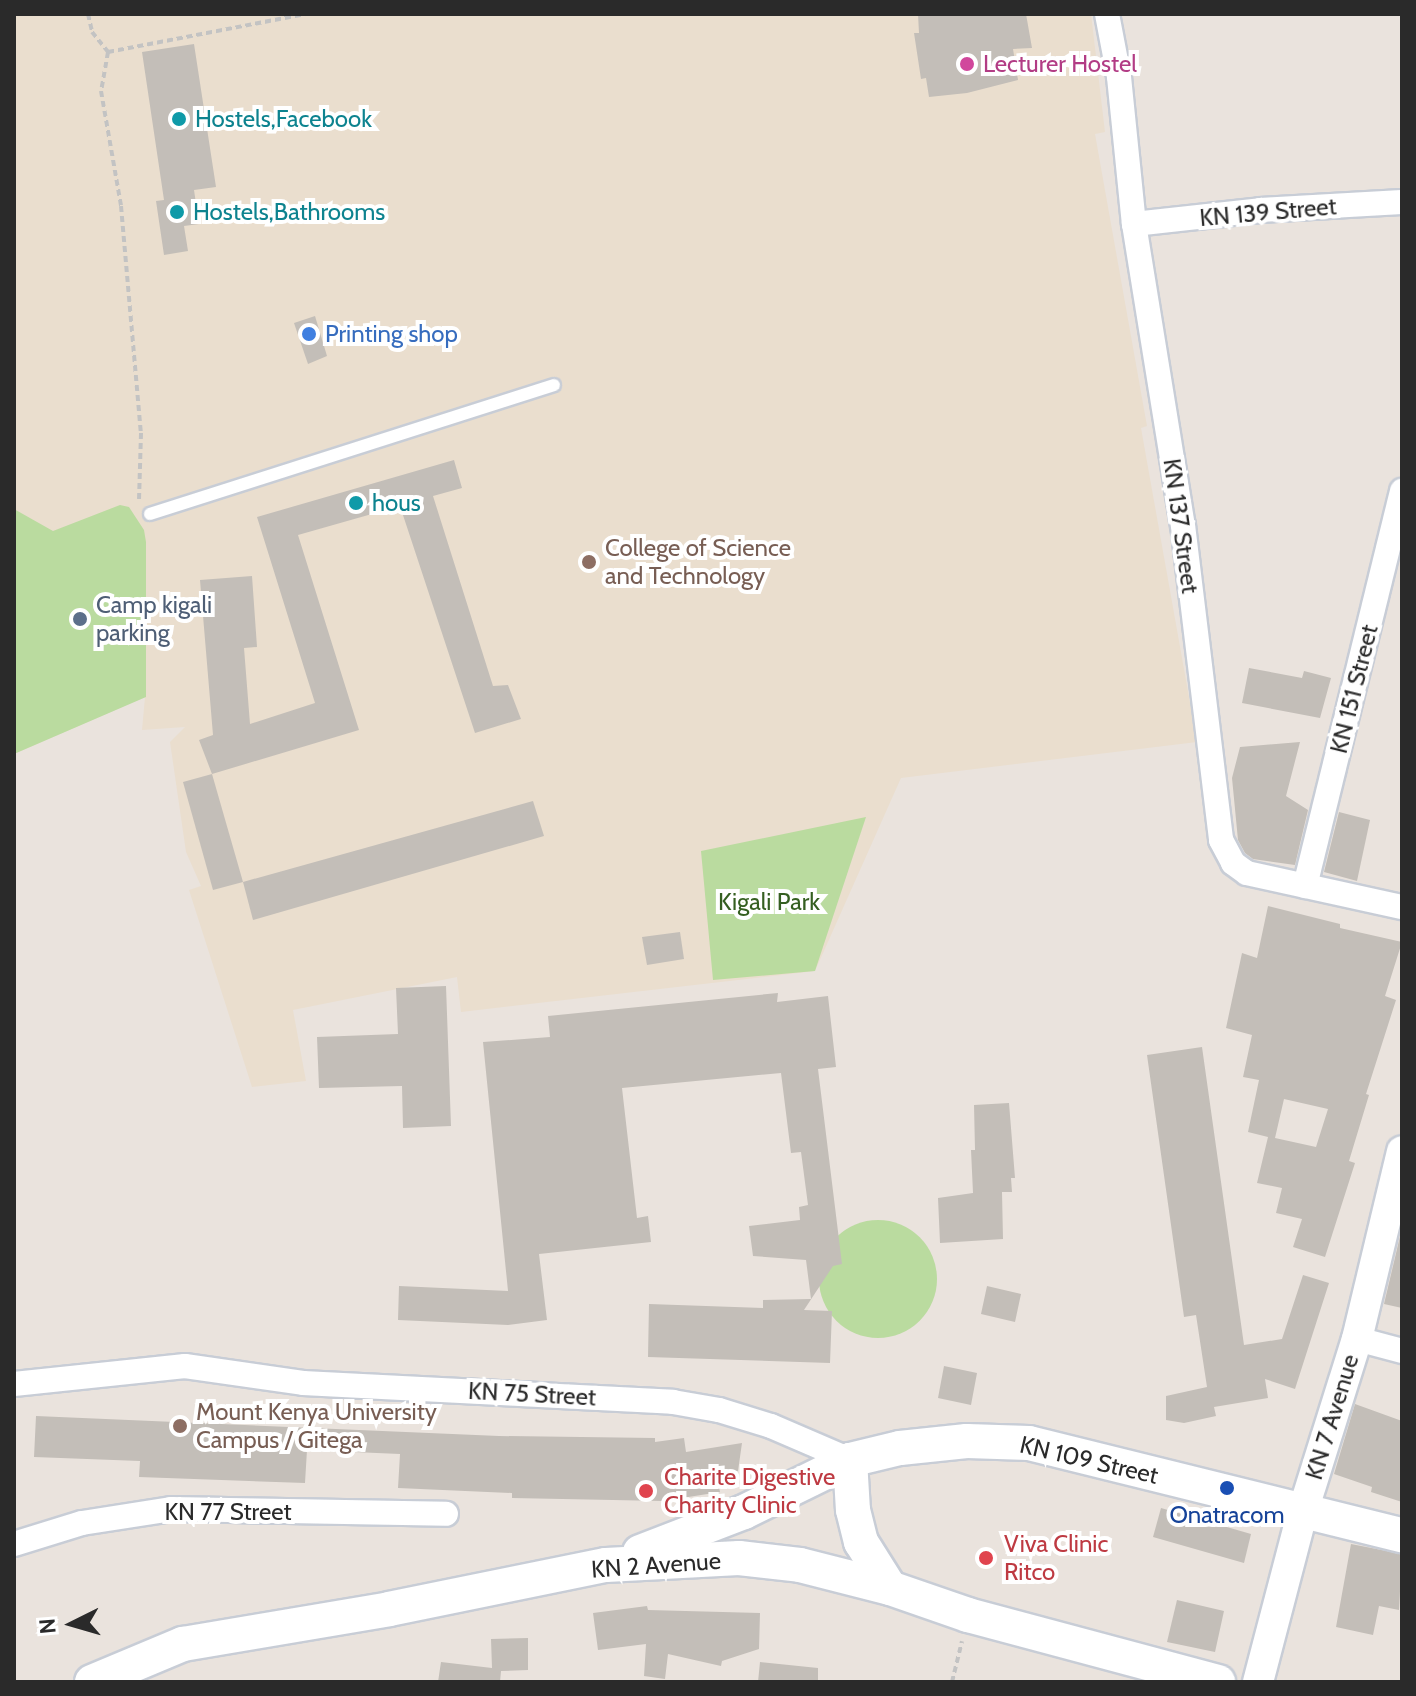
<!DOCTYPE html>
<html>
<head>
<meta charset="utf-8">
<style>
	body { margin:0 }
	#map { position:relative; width:1416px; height:1696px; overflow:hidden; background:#eae3dd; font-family:Cabin,sans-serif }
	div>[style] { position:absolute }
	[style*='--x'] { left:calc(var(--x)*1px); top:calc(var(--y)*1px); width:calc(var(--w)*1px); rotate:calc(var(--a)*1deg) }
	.education>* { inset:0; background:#eadece }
	.green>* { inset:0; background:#badb9f }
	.round { border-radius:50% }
	.building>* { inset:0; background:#c3beb8 }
	.path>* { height:4px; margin-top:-2px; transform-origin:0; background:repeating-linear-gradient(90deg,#c3c3c3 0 6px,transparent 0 10px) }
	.roads { filter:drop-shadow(2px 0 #c8cdd6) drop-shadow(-2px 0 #c8cdd6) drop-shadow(0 2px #c8cdd6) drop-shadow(0 -2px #c8cdd6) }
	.service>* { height:12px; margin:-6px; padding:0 6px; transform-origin:6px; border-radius:6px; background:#fff }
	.minor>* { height:24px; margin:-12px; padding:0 12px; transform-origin:12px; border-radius:12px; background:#fff }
	.tertiary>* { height:30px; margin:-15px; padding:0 15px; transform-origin:15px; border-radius:15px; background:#fff }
	.secondary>* { height:34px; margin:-17px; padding:0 17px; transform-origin:17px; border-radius:17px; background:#fff }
	.dots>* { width:22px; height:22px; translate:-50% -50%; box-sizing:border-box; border:4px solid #fff; border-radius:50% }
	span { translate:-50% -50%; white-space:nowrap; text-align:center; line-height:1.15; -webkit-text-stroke:8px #fff; paint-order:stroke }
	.hotel-label { font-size:24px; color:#b23c85 }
	.left { translate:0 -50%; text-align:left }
	.culture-label { font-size:24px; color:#0d838f }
	.street-label { font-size:24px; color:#2a2a2a }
	.shop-label { font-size:24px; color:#366cbe }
	.education-label { font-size:24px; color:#785e54 }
	.service-label { font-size:24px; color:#4e5e75 }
	.park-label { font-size:24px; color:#355f21 }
	.health-label { font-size:24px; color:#be3a42 }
	.transit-label { font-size:24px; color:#164399 }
	.frame { position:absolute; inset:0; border:16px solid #2a2a2a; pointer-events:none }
	.north { position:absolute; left:32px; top:1584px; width:80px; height:80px; -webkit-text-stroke:6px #fff; paint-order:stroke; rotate:265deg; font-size:22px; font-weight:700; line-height:32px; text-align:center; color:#2a2a2a }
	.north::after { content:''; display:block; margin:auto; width:28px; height:36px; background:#2a2a2a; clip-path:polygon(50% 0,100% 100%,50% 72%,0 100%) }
</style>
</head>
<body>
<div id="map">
	<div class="education">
		<div style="clip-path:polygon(14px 14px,1091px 14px,1105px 132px,1095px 134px,1147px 426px,1141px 428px,1197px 742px,901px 778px,815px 971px,461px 1012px,457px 977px,293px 1010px,306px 1081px,252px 1087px,189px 890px,201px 886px,186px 852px,170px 742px,185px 727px,142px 730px,145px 697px,14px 754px)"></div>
	</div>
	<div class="green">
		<div style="clip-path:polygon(120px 505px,129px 507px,144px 530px,146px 542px,146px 697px,14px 754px,14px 509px,53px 531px)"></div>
		<div style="clip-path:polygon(866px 817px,815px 971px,713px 980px,701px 851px)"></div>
		<div class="round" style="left:819px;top:1220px;width:118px;height:118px"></div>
	</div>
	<div class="building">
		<div style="clip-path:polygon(918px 14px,1026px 14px,1032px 48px,1013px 49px,1018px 80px,967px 93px,929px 97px,926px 78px,921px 79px,914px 33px,919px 33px)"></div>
		<div style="clip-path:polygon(194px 44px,216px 187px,194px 190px,199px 224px,184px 226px,188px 251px,164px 255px,156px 201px,164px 200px,142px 52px)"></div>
		<div style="clip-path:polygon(315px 316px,327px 356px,308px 364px,294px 323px)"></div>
		<div style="clip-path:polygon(454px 460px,462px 488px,433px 496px,493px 686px,508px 685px,521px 719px,475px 733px,400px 506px,298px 535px,359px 730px,212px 774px,199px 740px,213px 735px,200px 580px,252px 576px,257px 647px,244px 648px,250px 724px,315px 703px,257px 517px)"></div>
		<div style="clip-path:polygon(1249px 668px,1302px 678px,1304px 671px,1331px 678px,1320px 718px,1242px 703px)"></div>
		<div style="clip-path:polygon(1300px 742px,1286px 796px,1308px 810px,1295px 865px,1253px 859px,1245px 853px,1238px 840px,1232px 778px,1240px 747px)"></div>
		<div style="clip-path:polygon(212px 774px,243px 882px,213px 890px,183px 782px)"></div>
		<div style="clip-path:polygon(533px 801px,544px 836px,253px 920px,243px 882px)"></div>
		<div style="clip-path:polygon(1339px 812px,1370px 820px,1357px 881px,1324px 872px)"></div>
		<div style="clip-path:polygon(evenodd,1268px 906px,1340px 924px,1340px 928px,1402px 942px,1385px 996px,1396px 1000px,1366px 1094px,1369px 1095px,1349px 1161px,1355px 1163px,1325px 1257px,1293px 1247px,1302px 1219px,1276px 1213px,1282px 1188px,1257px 1183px,1268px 1137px,1248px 1132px,1259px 1080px,1243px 1077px,1252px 1035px,1226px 1028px,1242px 953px,1257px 958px,1268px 906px,1284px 1099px,1328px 1109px,1316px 1147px,1275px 1138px,1284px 1099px)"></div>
		<div style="clip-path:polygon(680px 932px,684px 959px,647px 965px,642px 937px)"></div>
		<div style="clip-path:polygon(446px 986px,451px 1126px,403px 1128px,402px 1086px,319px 1088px,317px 1037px,398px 1034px,396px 988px)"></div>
		<div style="clip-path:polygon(778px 993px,777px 1002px,828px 996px,836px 1067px,818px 1069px,842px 1264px,833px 1266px,804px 1310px,832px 1311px,830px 1363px,648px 1357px,649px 1304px,763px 1308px,763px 1300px,811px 1299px,806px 1260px,753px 1256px,749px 1226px,800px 1220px,799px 1207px,808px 1205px,801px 1152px,791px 1153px,781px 1073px,622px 1088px,637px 1218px,648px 1216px,651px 1242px,539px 1254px,547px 1320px,508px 1325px,398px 1320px,399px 1286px,508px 1291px,483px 1042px,550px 1037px,548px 1016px)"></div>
		<div style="clip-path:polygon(1202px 1047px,1244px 1345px,1282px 1339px,1303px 1275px,1329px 1283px,1295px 1389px,1265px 1379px,1268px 1398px,1214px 1407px,1216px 1416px,1184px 1423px,1166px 1420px,1166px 1396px,1207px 1387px,1196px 1315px,1184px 1317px,1147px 1055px)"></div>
		<div style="clip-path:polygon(1009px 1103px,1015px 1178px,1011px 1178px,1012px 1192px,1002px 1192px,1003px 1239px,940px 1243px,938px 1198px,973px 1193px,971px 1150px,975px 1150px,974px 1105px)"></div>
		<div style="clip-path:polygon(1402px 1228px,1402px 1308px,1384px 1304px)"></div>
		<div style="clip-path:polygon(987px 1286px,1021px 1294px,1015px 1322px,981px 1314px)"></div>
		<div style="clip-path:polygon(944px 1366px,977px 1373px,971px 1405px,938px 1398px)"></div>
		<div style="clip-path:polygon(1355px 1404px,1402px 1421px,1402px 1502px,1371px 1492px,1372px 1487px,1334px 1474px)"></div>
		<div style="clip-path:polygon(36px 1416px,499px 1436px,655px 1438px,655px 1442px,684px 1438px,686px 1452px,742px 1443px,738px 1471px,717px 1475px,720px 1492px,663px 1501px,512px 1498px,512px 1493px,398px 1488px,400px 1454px,307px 1450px,305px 1483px,139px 1477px,140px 1461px,34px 1457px)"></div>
		<div style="clip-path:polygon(1161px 1508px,1251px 1534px,1244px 1563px,1153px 1537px)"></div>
		<div style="clip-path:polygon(1351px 1544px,1402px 1554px,1399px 1610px,1379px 1606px,1373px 1635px,1336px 1627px)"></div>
		<div style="clip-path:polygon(1177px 1600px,1224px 1611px,1215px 1652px,1167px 1642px)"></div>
		<div style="clip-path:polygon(647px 1606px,648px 1610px,760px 1613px,759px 1649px,722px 1661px,721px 1666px,668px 1654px,665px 1679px,644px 1676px,646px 1644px,598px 1650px,593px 1613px)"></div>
		<div style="clip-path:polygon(528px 1638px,528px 1670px,501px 1671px,500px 1682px,438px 1682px,441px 1662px,492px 1668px,491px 1639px)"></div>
		<div style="clip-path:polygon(760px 1662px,818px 1668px,818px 1682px,758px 1682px)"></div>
	</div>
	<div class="path">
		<div style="--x:88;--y:14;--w:18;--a:77"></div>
		<div style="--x:92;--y:32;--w:26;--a:51"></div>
		<div style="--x:108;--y:52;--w:40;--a:100"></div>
		<div style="--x:101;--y:91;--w:117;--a:80.1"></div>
		<div style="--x:121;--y:206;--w:228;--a:85"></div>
		<div style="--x:141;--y:433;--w:66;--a:91.7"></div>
		<div style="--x:108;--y:52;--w:201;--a:-10.9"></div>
		<div style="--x:952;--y:1682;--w:42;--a:-76.3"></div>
	</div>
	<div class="roads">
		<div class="service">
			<div style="--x:150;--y:514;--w:424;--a:-17.7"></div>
		</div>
		<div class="minor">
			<div style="--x:1107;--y:14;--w:64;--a:79.2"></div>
			<div style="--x:1119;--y:77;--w:148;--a:84.2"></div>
			<div style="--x:1134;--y:224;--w:305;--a:80.8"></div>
			<div style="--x:1183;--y:525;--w:317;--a:83.1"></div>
			<div style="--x:1221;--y:840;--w:26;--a:62"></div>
			<div style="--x:1233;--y:863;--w:17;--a:36"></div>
			<div style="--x:1247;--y:873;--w:159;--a:12.4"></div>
			<div style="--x:1134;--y:224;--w:127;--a:-6.3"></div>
			<div style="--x:1260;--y:210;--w:142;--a:-3.2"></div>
			<div style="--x:1305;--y:886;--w:407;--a:-76.2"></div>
			<div style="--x:1357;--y:1339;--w:47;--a:14.9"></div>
			<div style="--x:14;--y:1384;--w:172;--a:-6"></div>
			<div style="--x:185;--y:1366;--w:119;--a:8.2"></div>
			<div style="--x:303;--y:1383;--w:370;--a:2.9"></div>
			<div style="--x:673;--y:1402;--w:47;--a:9.9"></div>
			<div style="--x:719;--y:1410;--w:54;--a:17.1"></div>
			<div style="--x:771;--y:1426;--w:86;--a:23.3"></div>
			<div style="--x:14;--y:1544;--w:71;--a:-17.2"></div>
			<div style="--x:82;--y:1523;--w:90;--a:-8.9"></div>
			<div style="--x:171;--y:1509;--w:275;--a:1"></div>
		</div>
		<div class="tertiary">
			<div style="--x:1258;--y:1682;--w:177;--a:-75.3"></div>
			<div style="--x:1303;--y:1511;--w:180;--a:-72.6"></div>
			<div style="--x:1357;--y:1339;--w:193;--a:-76.5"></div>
		</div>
		<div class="secondary">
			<div style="--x:850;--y:1460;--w:50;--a:86.6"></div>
			<div style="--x:853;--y:1510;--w:33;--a:76"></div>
			<div style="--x:861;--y:1542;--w:54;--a:57.8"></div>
			<div style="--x:640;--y:1552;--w:111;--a:-21"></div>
			<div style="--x:744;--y:1512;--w:118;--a:-26.1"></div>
			<div style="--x:850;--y:1460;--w:51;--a:-13.5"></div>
			<div style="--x:900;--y:1448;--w:67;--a:-6"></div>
			<div style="--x:967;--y:1441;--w:62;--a:1.8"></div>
			<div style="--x:1029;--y:1443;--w:384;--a:13.9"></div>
			<div style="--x:92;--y:1682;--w:99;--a:-22.7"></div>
			<div style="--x:183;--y:1644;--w:209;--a:-9.6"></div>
			<div style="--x:389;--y:1609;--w:221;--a:-11.5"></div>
			<div style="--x:606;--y:1565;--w:133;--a:-3"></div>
			<div style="--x:739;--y:1558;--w:61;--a:6.5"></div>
			<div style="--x:800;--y:1565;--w:93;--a:14.3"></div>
			<div style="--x:890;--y:1588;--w:83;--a:19.1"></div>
			<div style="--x:968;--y:1615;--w:259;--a:15"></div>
		</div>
	</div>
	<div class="dots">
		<div style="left:967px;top:64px;background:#d1479c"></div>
		<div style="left:179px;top:119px;background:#0f9aa8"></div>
		<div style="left:177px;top:212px;background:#0f9aa8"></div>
		<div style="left:309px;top:334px;background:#3f7fe0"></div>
		<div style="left:356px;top:503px;background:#0f9aa8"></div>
		<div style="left:589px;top:562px;background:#8d6e63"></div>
		<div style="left:80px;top:619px;background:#5c6f8a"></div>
		<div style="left:180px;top:1426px;background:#8d6e63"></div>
		<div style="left:1227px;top:1488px;background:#1a4fb4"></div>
		<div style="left:646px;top:1491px;background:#e0444e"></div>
		<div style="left:986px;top:1558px;background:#e0444e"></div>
	</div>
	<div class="hotel-label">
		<span class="left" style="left:983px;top:64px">Lecturer Hostel</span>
	</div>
	<div class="culture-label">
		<span class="left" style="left:195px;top:119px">Hostels,Facebook</span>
		<span class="left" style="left:193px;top:212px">Hostels,Bathrooms</span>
		<span class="left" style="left:372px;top:503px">hous</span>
	</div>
	<div class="street-label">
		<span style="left:1268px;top:212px;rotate:-5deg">KN 139 Street</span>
		<span style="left:1181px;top:526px;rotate:82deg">KN 137 Street</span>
		<span style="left:1354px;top:689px;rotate:-76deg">KN 151 Street</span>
		<span style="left:532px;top:1394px;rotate:3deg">KN 75 Street</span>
		<span style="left:1332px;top:1417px;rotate:-73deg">KN 7 Avenue</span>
		<span style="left:1089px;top:1460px;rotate:13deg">KN 109 Street</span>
		<span style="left:228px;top:1512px">KN 77 Street</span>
		<span style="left:656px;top:1565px;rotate:-4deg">KN 2 Avenue</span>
	</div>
	<div class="shop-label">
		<span class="left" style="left:325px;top:334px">Printing shop</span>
	</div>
	<div class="education-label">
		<span class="left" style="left:605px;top:562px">College of Science<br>and Technology</span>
		<span class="left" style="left:196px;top:1426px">Mount Kenya University<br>Campus / Gitega</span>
	</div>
	<div class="service-label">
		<span class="left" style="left:96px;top:619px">Camp kigali<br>parking</span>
	</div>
	<div class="park-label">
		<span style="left:769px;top:902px">Kigali Park</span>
	</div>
	<div class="health-label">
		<span class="left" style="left:664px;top:1491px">Charite Digestive<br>Charity Clinic</span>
		<span class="left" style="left:1004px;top:1558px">Viva Clinic<br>Ritco</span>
	</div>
	<div class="transit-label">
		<span style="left:1227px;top:1515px">Onatracom</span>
	</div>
	<div class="frame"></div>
	<div class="north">N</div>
</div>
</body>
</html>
